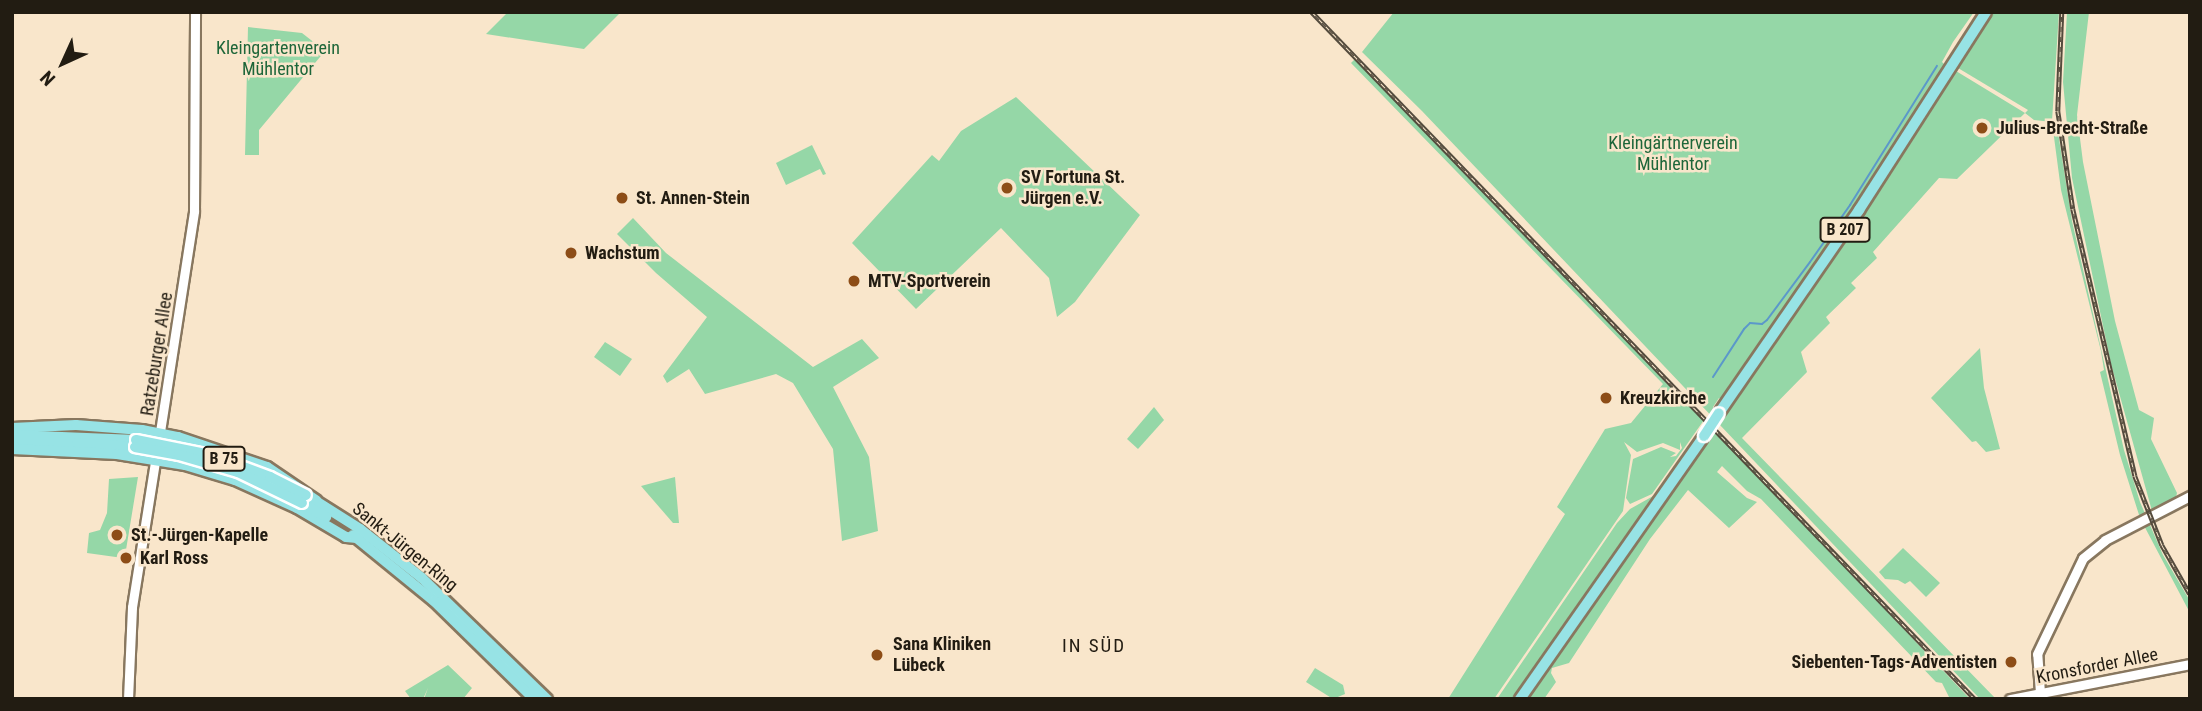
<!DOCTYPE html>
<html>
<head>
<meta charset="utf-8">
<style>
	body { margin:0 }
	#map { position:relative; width:2202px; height:711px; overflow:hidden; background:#f9e6cb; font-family:"Roboto Condensed",sans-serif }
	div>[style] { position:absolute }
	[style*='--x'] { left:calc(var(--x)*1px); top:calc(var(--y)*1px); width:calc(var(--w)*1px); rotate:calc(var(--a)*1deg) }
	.green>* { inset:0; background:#95d7a7 }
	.stream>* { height:2px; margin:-1px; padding:0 1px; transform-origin:1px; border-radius:1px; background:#5b98ca }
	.roads { filter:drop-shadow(2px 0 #88775f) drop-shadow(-2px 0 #88775f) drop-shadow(0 2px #88775f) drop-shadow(0 -2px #88775f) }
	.secondary>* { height:9px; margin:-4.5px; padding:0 4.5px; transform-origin:4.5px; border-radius:4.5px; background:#fff }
	.primary>* { height:10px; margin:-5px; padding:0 5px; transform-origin:5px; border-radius:5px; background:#97e3e5 }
	.rail>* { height:4.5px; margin-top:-2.25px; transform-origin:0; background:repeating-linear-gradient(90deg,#f9e6cb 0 5px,#544b3d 0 10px); box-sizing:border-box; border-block:2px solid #544b3d }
	.bridges { filter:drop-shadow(2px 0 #fff) drop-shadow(-2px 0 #fff) drop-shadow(0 2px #fff) drop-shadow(0 -2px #fff) }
	.primary-bridge>* { height:10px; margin:-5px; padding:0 5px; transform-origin:5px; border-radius:5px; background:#97e3e5 }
	.dots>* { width:19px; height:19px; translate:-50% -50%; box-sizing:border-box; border:4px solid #f9e6cb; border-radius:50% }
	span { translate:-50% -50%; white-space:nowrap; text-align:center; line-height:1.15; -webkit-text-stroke:5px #f9e6cb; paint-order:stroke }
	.shield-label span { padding:2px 5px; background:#f9e6cb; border:2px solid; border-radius:5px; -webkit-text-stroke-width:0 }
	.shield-label { font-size:16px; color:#221c12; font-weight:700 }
	.park-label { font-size:18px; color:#1d6639 }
	.poi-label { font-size:18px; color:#221c12; font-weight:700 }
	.left { translate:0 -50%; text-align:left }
	.right { translate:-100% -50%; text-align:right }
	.street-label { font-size:18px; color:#221c12 }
	.neighbourhood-label { font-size:19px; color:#221c12; letter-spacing:2px }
	.frame { position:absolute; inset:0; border:14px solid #221c12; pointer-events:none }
	.north { position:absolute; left:28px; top:28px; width:70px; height:70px; -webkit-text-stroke:5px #f9e6cb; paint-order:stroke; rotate:225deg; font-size:19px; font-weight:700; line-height:28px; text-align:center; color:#221c12 }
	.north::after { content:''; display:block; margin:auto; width:24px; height:32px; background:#221c12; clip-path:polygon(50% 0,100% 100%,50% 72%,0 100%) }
</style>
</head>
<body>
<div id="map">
	<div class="green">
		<div style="clip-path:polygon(508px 12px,621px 12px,584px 49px,486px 34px)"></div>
		<div style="clip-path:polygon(1394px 12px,1974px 12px,1953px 42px,1942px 62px,1945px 65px,1873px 181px,1722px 400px,1719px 398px,1713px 407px,1723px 418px,1956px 71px,2025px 113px,2028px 110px,1958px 68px,1991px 12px,2059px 12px,2052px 121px,2056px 120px,2072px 221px,2124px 450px,2140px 502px,2163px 555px,2190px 601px,2190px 613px,2140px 518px,2120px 455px,2100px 372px,2104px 370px,2101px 351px,2061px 190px,2052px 122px,2034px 120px,2025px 113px,1957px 179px,1939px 178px,1873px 252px,1877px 258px,1851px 283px,1856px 288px,1826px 317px,1830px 323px,1801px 352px,1807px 372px,1742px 438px,1996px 699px,1980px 699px,1422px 111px,1362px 52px)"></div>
		<div style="clip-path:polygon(2067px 12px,2089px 12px,2077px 115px,2083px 162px,2115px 321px,2139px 410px,2154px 418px,2151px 439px,2177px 493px,2176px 497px,2152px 511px,2111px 364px,2072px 178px,2063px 82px)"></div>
		<div style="clip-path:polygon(248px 27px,302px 33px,325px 51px,259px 130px,259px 155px,245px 155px)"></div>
		<div style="clip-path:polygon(1355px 59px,1704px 420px,1652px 494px,1630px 504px,1626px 498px,1633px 459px,1661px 447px,1676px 453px,1670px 457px,1676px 456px,1682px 448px,1680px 442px,1680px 450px,1663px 443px,1637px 452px,1624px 442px,1631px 455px,1623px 511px,1494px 699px,1448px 699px,1565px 514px,1557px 507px,1605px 429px,1631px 423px,1663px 384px,1351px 63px)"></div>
		<div style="clip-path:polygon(1016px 97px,1140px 215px,1075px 302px,1057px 317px,1049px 278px,1001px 228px,916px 309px,852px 243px,932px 155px,939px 161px,961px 131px)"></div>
		<div style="clip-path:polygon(812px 145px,826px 174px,823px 175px,820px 169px,786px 185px,776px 163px)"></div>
		<div style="clip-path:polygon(633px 218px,666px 253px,813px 367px,862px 339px,879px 358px,833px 387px,869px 457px,878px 531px,842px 541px,833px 449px,793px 383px,776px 374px,705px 394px,689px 369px,667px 383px,663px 376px,707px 317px,656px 273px,617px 234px)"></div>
		<div style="clip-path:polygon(605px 342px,632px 359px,620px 376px,594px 357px)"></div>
		<div style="clip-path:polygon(1980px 348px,1984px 388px,2000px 449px,1986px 452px,1976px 441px,1972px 442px,1931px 398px)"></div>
		<div style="clip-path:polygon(1154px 407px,1164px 420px,1138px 449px,1127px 439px)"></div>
		<div style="clip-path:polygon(1715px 431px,1740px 456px,1970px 699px,1950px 699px,1942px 683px,1936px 682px,1761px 499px,1747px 491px,1722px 466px,1717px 472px,1747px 498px,1757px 502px,1729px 528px,1688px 490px,1650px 539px,1569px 663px,1552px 668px,1551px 673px,1556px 682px,1544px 699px,1527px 699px,1702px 446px)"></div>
		<div style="clip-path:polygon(1691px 444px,1515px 699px,1497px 699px,1617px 523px,1630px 509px,1655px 495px)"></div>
		<div style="clip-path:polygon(138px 477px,125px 556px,123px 558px,87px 553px,89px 533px,100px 530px,107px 513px,109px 479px)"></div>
		<div style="clip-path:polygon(675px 477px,679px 523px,673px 523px,641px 486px)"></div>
		<div style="clip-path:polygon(1903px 548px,1940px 583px,1926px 597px,1910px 581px,1905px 584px,1898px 580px,1885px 579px,1879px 572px)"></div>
		<div style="clip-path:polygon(448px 665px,472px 688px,463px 699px,424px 699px,428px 688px,423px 699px,411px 699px,405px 691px)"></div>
		<div style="clip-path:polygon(1315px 668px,1343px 685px,1345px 694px,1333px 699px,1306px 682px)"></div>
	</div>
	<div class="stream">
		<div style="--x:1972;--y:13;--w:1;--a:-90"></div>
		<div style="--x:1713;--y:377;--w:57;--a:-57.1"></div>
		<div style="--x:1744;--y:329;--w:8;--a:-45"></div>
		<div style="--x:1750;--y:323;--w:12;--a:5"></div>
		<div style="--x:1762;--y:324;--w:6;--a:-39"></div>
		<div style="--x:1767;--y:320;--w:72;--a:-53.4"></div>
		<div style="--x:1810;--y:262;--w:70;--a:-54.9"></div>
		<div style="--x:1850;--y:205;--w:164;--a:-58"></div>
	</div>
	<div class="roads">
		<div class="secondary">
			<div style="--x:159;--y:438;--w:230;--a:-81.2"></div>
			<div style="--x:194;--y:211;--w:199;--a:-89.7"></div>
			<div style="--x:2040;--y:693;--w:39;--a:-94"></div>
			<div style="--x:2037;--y:654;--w:106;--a:-64.4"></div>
			<div style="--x:2083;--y:558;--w:28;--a:-39"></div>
			<div style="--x:2105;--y:540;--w:96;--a:-27.4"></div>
			<div style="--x:128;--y:699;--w:92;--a:-87.5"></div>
			<div style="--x:132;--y:607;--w:154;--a:-81"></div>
			<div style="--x:2010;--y:699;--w:183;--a:-11"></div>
		</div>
		<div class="primary">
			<div style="--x:1719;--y:413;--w:247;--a:-55.4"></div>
			<div style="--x:1859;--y:210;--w:235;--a:-57.3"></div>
			<div style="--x:12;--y:428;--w:64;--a:-2.7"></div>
			<div style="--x:76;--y:425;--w:66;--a:4.3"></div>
			<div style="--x:142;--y:430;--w:37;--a:11"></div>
			<div style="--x:178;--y:437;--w:94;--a:18.6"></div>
			<div style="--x:267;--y:467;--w:60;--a:34.2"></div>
			<div style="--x:12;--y:435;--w:124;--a:2.3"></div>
			<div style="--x:13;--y:443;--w:64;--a:0"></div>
			<div style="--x:77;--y:443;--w:58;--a:3.9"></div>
			<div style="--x:12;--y:449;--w:105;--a:2.7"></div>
			<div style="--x:117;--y:454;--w:69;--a:9.2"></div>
			<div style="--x:185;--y:465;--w:52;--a:16.7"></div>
			<div style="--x:235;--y:480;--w:68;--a:24.3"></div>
			<div style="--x:297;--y:508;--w:57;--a:30.6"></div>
			<div style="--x:346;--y:537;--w:11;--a:5"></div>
			<div style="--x:311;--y:498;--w:58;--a:32.3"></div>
			<div style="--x:360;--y:529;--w:79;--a:38.3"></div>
			<div style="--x:422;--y:578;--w:174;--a:44.1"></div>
			<div style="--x:302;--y:503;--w:28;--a:30"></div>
			<div style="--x:353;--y:535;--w:104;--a:39.2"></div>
			<div style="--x:434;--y:601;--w:140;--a:44.4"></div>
			<div style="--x:1520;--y:699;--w:321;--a:-55"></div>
		</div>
	</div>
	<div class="rail">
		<div style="--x:1312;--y:12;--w:955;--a:46.02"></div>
		<div style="--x:2062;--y:12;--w:99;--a:92.3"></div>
		<div style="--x:2058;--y:111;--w:99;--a:81.3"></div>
		<div style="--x:2073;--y:209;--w:274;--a:76.9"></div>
		<div style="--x:2135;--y:476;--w:74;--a:68.6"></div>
		<div style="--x:2162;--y:545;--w:56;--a:60.3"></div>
	</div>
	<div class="bridges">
		<div class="primary-bridge">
			<div style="--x:1704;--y:436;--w:27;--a:-57"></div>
			<div style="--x:136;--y:440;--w:76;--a:11.3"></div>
			<div style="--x:211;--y:455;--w:63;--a:20.4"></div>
			<div style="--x:270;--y:477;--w:40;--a:26.6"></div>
			<div style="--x:135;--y:447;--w:45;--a:10.3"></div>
			<div style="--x:179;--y:455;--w:61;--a:16.1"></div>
			<div style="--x:238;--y:472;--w:71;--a:25.8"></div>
		</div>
	</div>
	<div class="dots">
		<div style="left:1982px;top:128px;background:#8d4d17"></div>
		<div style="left:1007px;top:188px;background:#8d4d17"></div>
		<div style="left:622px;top:198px;background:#8d4d17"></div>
		<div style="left:571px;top:253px;background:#8d4d17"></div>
		<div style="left:854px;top:281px;background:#8d4d17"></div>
		<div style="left:1606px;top:398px;background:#8d4d17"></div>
		<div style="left:117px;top:535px;background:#8d4d17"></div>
		<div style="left:126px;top:558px;background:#8d4d17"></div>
		<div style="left:877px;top:655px;background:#8d4d17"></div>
		<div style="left:2011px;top:662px;background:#8d4d17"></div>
	</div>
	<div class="shield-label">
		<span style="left:1845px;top:230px">B 207</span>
		<span style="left:224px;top:459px">B 75</span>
	</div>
	<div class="park-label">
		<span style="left:278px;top:59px">Kleingartenverein<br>Mühlentor</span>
		<span style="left:1673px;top:154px">Kleingärtnerverein<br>Mühlentor</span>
	</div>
	<div class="poi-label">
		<span class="left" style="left:1996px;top:128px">Julius-Brecht-Straße</span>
		<span class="left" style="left:1021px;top:188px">SV Fortuna St.<br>Jürgen e.V.</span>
		<span class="left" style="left:636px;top:198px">St. Annen-Stein</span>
		<span class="left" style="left:585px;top:253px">Wachstum</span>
		<span class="left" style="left:868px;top:281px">MTV-Sportverein</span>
		<span class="left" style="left:1620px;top:398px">Kreuzkirche</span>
		<span class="left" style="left:131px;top:535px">St.-Jürgen-Kapelle</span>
		<span class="left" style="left:140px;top:558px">Karl Ross</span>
		<span class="left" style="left:893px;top:655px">Sana Kliniken<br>Lübeck</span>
		<span class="right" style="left:1997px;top:662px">Siebenten-Tags-Adventisten</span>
	</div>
	<div class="street-label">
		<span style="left:157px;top:354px;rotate:-81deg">Ratzeburger Allee</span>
		<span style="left:405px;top:547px;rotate:39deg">Sankt-Jürgen-Ring</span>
		<span style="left:2097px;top:666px;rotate:-11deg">Kronsforder Allee</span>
	</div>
	<div class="neighbourhood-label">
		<span style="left:1094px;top:646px">IN SÜD</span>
	</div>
	<div class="frame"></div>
	<div class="north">N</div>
</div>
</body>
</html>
